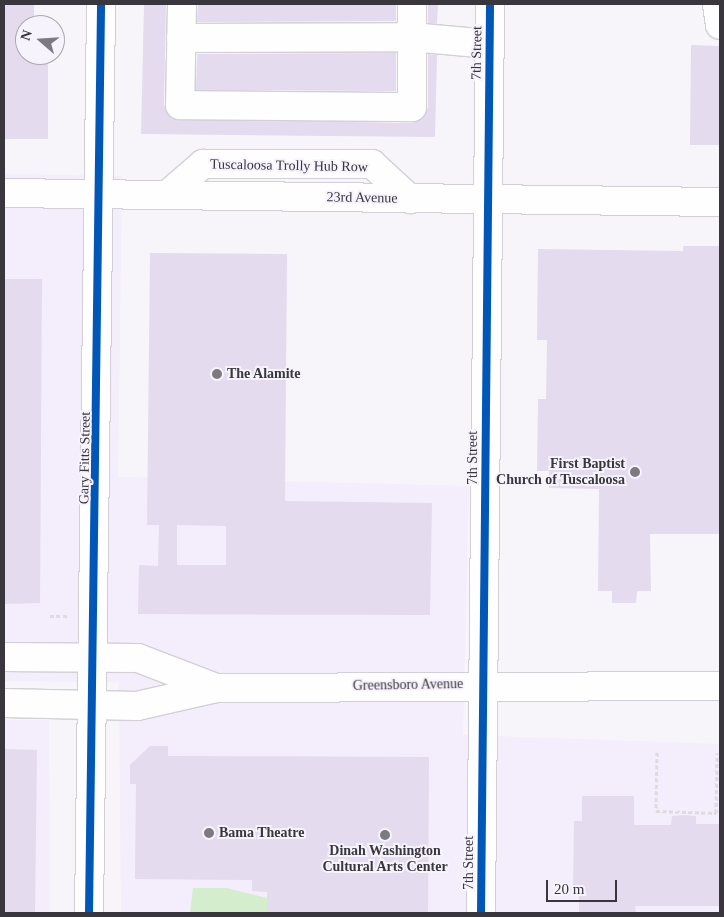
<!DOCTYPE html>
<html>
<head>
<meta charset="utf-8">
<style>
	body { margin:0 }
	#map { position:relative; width:724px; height:917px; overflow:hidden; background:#f7f5fa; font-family:"Times New Roman",serif }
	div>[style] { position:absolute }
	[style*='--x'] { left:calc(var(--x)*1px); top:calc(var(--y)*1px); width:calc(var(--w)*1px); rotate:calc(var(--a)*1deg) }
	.built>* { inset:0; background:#f3edfc }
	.green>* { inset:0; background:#d4eecd }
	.building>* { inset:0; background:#e4dbee }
	.path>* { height:3px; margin-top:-1.5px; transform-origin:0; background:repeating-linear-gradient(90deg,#dcdbdd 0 4px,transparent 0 6.5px) }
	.roads { filter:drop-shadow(1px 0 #d2d0d6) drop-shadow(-1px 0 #d2d0d6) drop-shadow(0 1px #d2d0d6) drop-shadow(0 -1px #d2d0d6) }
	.minor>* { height:28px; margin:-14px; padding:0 14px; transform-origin:14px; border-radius:14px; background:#fefefe }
	.major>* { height:28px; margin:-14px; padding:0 14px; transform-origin:14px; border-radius:14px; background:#fefefe }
	.cycleway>* { height:8px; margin:-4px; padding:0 4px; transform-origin:4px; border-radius:4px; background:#0057b8 }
	.dots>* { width:14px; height:14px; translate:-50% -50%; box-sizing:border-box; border:2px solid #f7f3fc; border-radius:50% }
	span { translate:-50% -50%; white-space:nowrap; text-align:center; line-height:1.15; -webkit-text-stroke:4px #f7f3fc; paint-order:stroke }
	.street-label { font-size:14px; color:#39363e }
	.poi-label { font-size:14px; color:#39363e; font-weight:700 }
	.left { translate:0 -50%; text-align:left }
	.right { translate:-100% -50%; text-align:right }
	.frame { position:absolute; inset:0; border:5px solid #39363e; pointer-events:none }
	.north { position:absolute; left:15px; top:15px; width:50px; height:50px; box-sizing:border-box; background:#f7f3fc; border:1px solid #aba7b0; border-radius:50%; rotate:289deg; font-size:14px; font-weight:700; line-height:20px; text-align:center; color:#39363e }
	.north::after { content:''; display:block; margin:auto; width:18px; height:22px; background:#7c7980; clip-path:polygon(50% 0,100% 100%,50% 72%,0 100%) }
	.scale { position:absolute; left:546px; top:880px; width:71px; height:22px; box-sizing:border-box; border:2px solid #39363e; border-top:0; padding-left:6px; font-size:15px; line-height:18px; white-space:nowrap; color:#39363e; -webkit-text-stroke:4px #f7f3fc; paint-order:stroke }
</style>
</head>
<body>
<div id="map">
	<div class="built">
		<div style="clip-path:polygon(4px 174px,122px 176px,118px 477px,469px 486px,463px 735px,720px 744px,720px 913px,121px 913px,119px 682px,4px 681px)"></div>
		<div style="clip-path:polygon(4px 720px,49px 720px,50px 913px,4px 913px)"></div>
	</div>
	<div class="green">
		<div style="clip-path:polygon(193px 888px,227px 888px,267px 898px,267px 913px,190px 913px)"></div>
	</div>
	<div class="building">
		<div style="clip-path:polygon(4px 4px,34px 4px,34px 25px,25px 25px,25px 55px,48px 55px,48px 139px,4px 139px)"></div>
		<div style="clip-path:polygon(144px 4px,166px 4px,164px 105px,172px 119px,412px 123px,425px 115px,428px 107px,428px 54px,437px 55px,435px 137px,141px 134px)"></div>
		<div style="clip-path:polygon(198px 4px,396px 4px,396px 21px,197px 22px)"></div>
		<div style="clip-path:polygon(428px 4px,438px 4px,437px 24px,428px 23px)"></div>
		<div style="clip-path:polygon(691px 45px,720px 46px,720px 145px,690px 145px)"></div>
		<div style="clip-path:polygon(396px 53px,396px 91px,196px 90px,197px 54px)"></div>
		<div style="clip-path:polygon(683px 246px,720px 246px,719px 534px,650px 534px,651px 591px,637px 591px,636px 603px,612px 603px,612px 591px,598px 591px,599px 489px,549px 488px,549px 471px,537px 471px,538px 399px,546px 399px,547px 340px,537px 340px,538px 249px,683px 251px)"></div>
		<div style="clip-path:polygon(evenodd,150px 253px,287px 254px,285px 501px,432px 503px,430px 615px,138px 614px,139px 565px,158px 566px,159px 525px,147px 525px,150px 253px,177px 525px,226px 526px,226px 565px,177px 565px,177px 525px)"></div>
		<div style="clip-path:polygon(4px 279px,42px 279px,40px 603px,4px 604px)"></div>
		<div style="clip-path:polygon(150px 746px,168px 746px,168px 756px,429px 757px,428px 913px,267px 913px,267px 892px,252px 891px,252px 880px,135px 879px,136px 784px,130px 784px,130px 765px)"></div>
		<div style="clip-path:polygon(4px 749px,37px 750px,35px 913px,4px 913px)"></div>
		<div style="clip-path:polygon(582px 796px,634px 796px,634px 825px,671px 825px,672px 816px,683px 815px,696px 816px,696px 824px,720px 824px,720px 906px,635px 906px,636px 913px,579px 913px,579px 890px,573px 890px,574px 821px,582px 821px)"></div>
	</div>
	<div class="path">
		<div style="--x:50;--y:616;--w:19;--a:0"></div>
		<div style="--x:657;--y:752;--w:59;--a:91"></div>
		<div style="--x:656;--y:811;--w:60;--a:1.9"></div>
		<div style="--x:716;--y:813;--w:60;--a:-89"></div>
	</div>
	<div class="roads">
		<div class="minor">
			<div style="--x:182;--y:4;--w:101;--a:91.1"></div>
			<div style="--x:180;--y:105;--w:232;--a:0.5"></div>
			<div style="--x:412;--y:107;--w:103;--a:-90"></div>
			<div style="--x:717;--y:4;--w:21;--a:82"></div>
			<div style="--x:181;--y:38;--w:230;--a:-0.2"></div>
			<div style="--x:411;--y:37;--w:79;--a:5.1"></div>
			<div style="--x:4;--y:193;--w:716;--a:0.72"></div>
			<div style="--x:167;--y:195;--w:48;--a:-40.7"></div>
			<div style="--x:203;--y:164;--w:169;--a:0"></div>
			<div style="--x:372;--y:164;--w:52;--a:42.6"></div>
			<div style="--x:89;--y:913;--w:909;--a:-89.24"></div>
			<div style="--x:481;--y:913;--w:909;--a:-89.43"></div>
		</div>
		<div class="major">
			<div style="--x:4;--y:657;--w:134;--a:0.4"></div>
			<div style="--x:138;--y:658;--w:84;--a:21"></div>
			<div style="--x:4;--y:703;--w:133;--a:1.3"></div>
			<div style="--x:137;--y:706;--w:81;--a:-12.8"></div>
			<div style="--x:216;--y:688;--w:504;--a:-0.23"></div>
		</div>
	</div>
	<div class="cycleway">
		<div style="--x:89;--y:913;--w:909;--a:-89.24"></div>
		<div style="--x:481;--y:913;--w:909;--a:-89.43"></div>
	</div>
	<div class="dots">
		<div style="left:217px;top:374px;background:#7c7980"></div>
		<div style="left:635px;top:472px;background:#7c7980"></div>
		<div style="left:209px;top:833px;background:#7c7980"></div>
		<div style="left:385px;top:835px;background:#7c7980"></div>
	</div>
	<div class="street-label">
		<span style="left:477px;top:53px;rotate:-89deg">7th Street</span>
		<span style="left:289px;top:166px;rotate:1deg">Tuscaloosa Trolly Hub Row</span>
		<span style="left:362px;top:198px;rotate:1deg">23rd Avenue</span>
		<span style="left:85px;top:458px;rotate:-89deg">Gary Fitts Street</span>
		<span style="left:473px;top:458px;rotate:-90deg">7th Street</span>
		<span style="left:408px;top:685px;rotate:-1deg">Greensboro Avenue</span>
		<span style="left:469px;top:863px;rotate:-90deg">7th Street</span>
	</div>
	<div class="poi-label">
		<span class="left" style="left:227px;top:374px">The Alamite</span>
		<span class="right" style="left:625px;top:472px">First Baptist<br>Church of Tuscaloosa</span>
		<span class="left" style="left:219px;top:833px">Bama Theatre</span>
		<span style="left:385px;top:859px">Dinah Washington<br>Cultural Arts Center</span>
	</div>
	<div class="frame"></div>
	<div class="north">N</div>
	<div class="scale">20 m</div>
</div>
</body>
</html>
